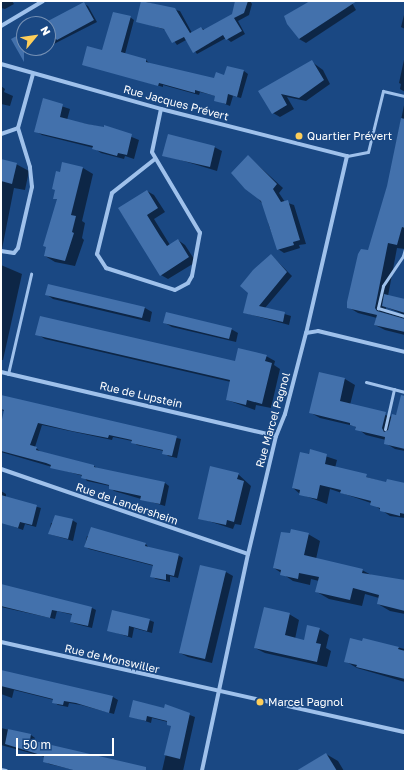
<!DOCTYPE html>
<html>
<head>
<meta charset="utf-8">
<style>
	body { margin:0 }
	#map { position:relative; width:406px; height:772px; overflow:hidden; background:#1a4883; font-family:"Golos Text",sans-serif }
	div>[style] { position:absolute }
	[style*='--x'] { left:calc(var(--x)*1px); top:calc(var(--y)*1px); width:calc(var(--w)*1px); rotate:calc(var(--a)*1deg) }
	.shadow>* { inset:0; background:#0007 }
	.building>* { inset:0; background:#4371ac }
	.service>* { height:3px; margin:-1.5px; padding:0 1.5px; transform-origin:1.5px; border-radius:1.5px; background:#9fc1eb }
	.minor>* { height:4px; margin:-2px; padding:0 2px; transform-origin:2px; border-radius:2px; background:#9fc1eb }
	.dots>* { width:11px; height:11px; translate:-50% -50%; box-sizing:border-box; border:2px solid #1a4883; border-radius:50% }
	span { translate:-50% -50%; white-space:nowrap; text-align:center; line-height:1.15; -webkit-text-stroke:3px #1a4883; paint-order:stroke }
	.street-label { font-size:11px; color:#fff }
	.poi-label { font-size:11px; color:#fff }
	.left { translate:0 -50%; text-align:left }
	.frame { position:absolute; inset:0; border:2px solid #fff; pointer-events:none }
	.north { position:absolute; left:16px; top:16px; width:40px; height:40px; box-sizing:border-box; background:#1a4883; border:1px solid #7691b5; border-radius:50%; rotate:61deg; font-size:11px; font-weight:700; line-height:16px; text-align:center; color:#fff }
	.north::after { content:''; display:block; margin:auto; width:14px; height:18px; background:#fdce5a; clip-path:polygon(50% 0,100% 100%,50% 72%,0 100%) }
	.scale { position:absolute; left:16px; top:738px; width:98px; height:18px; box-sizing:border-box; border:2px solid #fff; border-top:0; padding-left:5px; font-size:12px; line-height:14px; white-space:nowrap; color:#fff; -webkit-text-stroke:3px #1a4883; paint-order:stroke }
</style>
</head>
<body>
<div id="map">
	<div class="shadow">
		<div style="clip-path:polygon(1px 1px,12px 1px,14px 4px,5px 9px,1px 8px)"></div>
		<div style="clip-path:polygon(142px 1px,180px 11px,192px 33px,201px 28px,205px 30px,233px 14px,236px 1px,250px 1px,252px 4px,249px 15px,238px 21px,245px 34px,231px 42px,226px 38px,197px 54px,186px 40px,177px 45px,166px 30px,137px 21px)"></div>
		<div style="clip-path:polygon(313px 1px,351px 1px,356px 10px,306px 43px,299px 39px)"></div>
		<div style="clip-path:polygon(84px 4px,88px 6px,97px 22px,48px 47px,48px 24px,40px 24px,45px 21px,48px 22px)"></div>
		<div style="clip-path:polygon(405px 11px,405px 29px,401px 27px)"></div>
		<div style="clip-path:polygon(130px 17px,134px 20px,125px 54px,146px 60px,150px 64px,215px 79px,244px 71px,248px 74px,241px 98px,233px 96px,230px 106px,215px 100px,216px 96px,200px 92px,199px 95px,163px 85px,163px 87px,83px 64px,103px 51px)"></div>
		<div style="clip-path:polygon(24px 33px,24px 48px,46px 48px,34px 54px,28px 48px,22px 51px)"></div>
		<div style="clip-path:polygon(405px 55px,405px 92px,400px 89px,401px 84px,399px 83px)"></div>
		<div style="clip-path:polygon(312px 62px,323px 70px,330px 84px,306px 101px,287px 97px,294px 109px,280px 117px,273px 113px,260px 91px)"></div>
		<div style="clip-path:polygon(1px 86px,5px 89px,4px 92px,13px 96px,10px 106px,1px 104px)"></div>
		<div style="clip-path:polygon(43px 100px,70px 109px,67px 120px,105px 128px,105px 126px,139px 140px,134px 159px,125px 156px,124px 159px,101px 153px,94px 148px,42px 135px,35px 131px)"></div>
		<div style="clip-path:polygon(405px 100px,405px 249px,397px 248px,388px 296px,405px 300px,405px 315px,386px 307px,385px 312px,405px 318px,405px 335px,385px 330px,375px 325px,377px 318px,358px 313px,348px 307px,369px 252px,388px 186px)"></div>
		<div style="clip-path:polygon(214px 147px,222px 151px,217px 171px,164px 155px)"></div>
		<div style="clip-path:polygon(248px 156px,283px 188px,279px 193px,285px 202px,294px 205px,306px 244px,299px 245px,300px 248px,284px 253px,278px 249px,269px 226px,265px 207px,253px 192px)"></div>
		<div style="clip-path:polygon(1px 160px,16px 164px,29px 171px,25px 190px,14px 188px,2px 249px)"></div>
		<div style="clip-path:polygon(83px 168px,93px 174px,82px 221px,85px 223px,82px 238px,84px 240px,75px 266px,55px 262px,45px 256px,58px 200px,55px 198px)"></div>
		<div style="clip-path:polygon(147px 191px,154px 195px,165px 212px,154px 219px,170px 245px,178px 240px,185px 245px,196px 262px,168px 279px,161px 275px,119px 209px)"></div>
		<div style="clip-path:polygon(271px 255px,292px 276px,265px 308px,291px 316px,289px 325px,245px 313px)"></div>
		<div style="clip-path:polygon(1px 265px,22px 274px,3px 360px,1px 360px)"></div>
		<div style="clip-path:polygon(46px 294px,145px 308px,152px 312px,150px 322px,53px 299px)"></div>
		<div style="clip-path:polygon(165px 323px,231px 329px,238px 333px,236px 342px,172px 327px)"></div>
		<div style="clip-path:polygon(37px 334px,236px 362px,266px 356px,275px 361px,274px 365px,280px 369px,271px 408px,256px 405px,255px 410px,227px 400px,231px 382px,45px 339px)"></div>
		<div style="clip-path:polygon(320px 373px,345px 379px,355px 385px,350px 405px,392px 417px,397px 414px,405px 416px,405px 451px,395px 449px,385px 443px,386px 440px,366px 435px,354px 426px,320px 418px,311px 413px)"></div>
		<div style="clip-path:polygon(1px 396px,181px 439px,177px 458px,168px 456px,164px 451px,137px 445px,132px 441px,113px 437px,112px 440px,42px 425px,35px 447px,41px 452px,94px 466px,98px 469px,165px 483px,169px 486px,165px 506px,114px 491px,110px 486px,87px 481px,83px 476px,1px 452px,1px 429px,5px 411px,1px 410px)"></div>
		<div style="clip-path:polygon(310px 451px,337px 460px,335px 468px,387px 483px,405px 484px,405px 518px,390px 516px,371px 503px,330px 489px,327px 504px,300px 494px,293px 488px)"></div>
		<div style="clip-path:polygon(238px 474px,251px 486px,241px 525px,235px 524px,233px 529px,199px 518px)"></div>
		<div style="clip-path:polygon(1px 491px,6px 494px,6px 498px,41px 508px,36px 527px,25px 524px,23px 530px,9px 525px,1px 513px)"></div>
		<div style="clip-path:polygon(72px 520px,77px 523px,73px 541px,49px 534px,51px 523px)"></div>
		<div style="clip-path:polygon(308px 534px,320px 541px,316px 559px,362px 570px,373px 576px,405px 582px,405px 614px,390px 611px,378px 604px,379px 598px,365px 594px,362px 606px,329px 599px,317px 592px,319px 581px,311px 579px,310px 585px,293px 581px,274px 568px)"></div>
		<div style="clip-path:polygon(87px 536px,145px 543px,149px 548px,178px 555px,183px 558px,178px 578px,170px 576px,170px 582px,156px 579px,151px 576px,154px 566px,89px 549px,85px 546px)"></div>
		<div style="clip-path:polygon(226px 572px,233px 576px,212px 663px,188px 657px,180px 653px)"></div>
		<div style="clip-path:polygon(1px 585px,92px 608px,96px 610px,92px 628px,76px 624px,71px 622px,73px 615px,57px 611px,55px 619px,1px 607px)"></div>
		<div style="clip-path:polygon(289px 614px,299px 620px,295px 639px,305px 641px,319px 629px,329px 635px,326px 648px,331px 651px,327px 667px,265px 653px,255px 648px)"></div>
		<div style="clip-path:polygon(149px 620px,154px 622px,152px 633px,134px 628px,132px 638px,108px 630px)"></div>
		<div style="clip-path:polygon(364px 640px,405px 649px,405px 682px,357px 668px,345px 661px)"></div>
		<div style="clip-path:polygon(1px 671px,113px 697px,118px 700px,114px 714px,81px 705px,69px 703px,68px 707px,58px 705px,54px 702px,54px 700px,14px 690px,12px 698px,1px 694px)"></div>
		<div style="clip-path:polygon(166px 706px,195px 717px,183px 771px,162px 771px,172px 727px,168px 722px,152px 718px,151px 723px,130px 716px,165px 710px)"></div>
		<div style="clip-path:polygon(1px 728px,31px 735px,35px 738px,34px 742px,140px 771px,79px 771px,49px 764px,44px 761px,45px 757px,1px 745px)"></div>
		<div style="clip-path:polygon(326px 754px,338px 761px,344px 771px,298px 771px)"></div>
	</div>
	<div class="building">
		<div style="clip-path:polygon(141px 1px,175px 8px,190px 33px,201px 27px,203px 30px,232px 14px,235px 1px,248px 1px,244px 13px,234px 18px,242px 31px,226px 40px,223px 35px,193px 53px,184px 37px,172px 43px,164px 29px,136px 22px)"></div>
		<div style="clip-path:polygon(310px 1px,357px 1px,299px 39px,287px 24px,284px 16px)"></div>
		<div style="clip-path:polygon(84px 2px,94px 20px,57px 40px,55px 38px,48px 42px,48px 21px)"></div>
		<div style="clip-path:polygon(113px 12px,131px 16px,121px 52px,146px 59px,146px 62px,214px 78px,216px 72px,224px 75px,227px 66px,244px 70px,237px 97px,228px 94px,226px 104px,214px 101px,215px 96px,195px 90px,195px 93px,159px 83px,158px 86px,82px 65px,87px 46px,102px 50px)"></div>
		<div style="clip-path:polygon(24px 32px,24px 62px,11px 39px)"></div>
		<div style="clip-path:polygon(312px 60px,324px 80px,299px 98px,281px 94px,287px 105px,272px 114px,258px 91px)"></div>
		<div style="clip-path:polygon(43px 98px,63px 104px,60px 117px,87px 124px,104px 127px,104px 125px,132px 134px,127px 155px,118px 153px,117px 156px,92px 149px,93px 146px,34px 132px)"></div>
		<div style="clip-path:polygon(401px 118px,405px 119px,405px 228px,402px 227px,397px 245px,388px 243px,375px 308px,377px 311px,405px 319px,405px 332px,374px 325px,377px 315px,347px 308px,347px 302px,358px 254px,361px 249px,368px 250px,387px 186px)"></div>
		<div style="clip-path:polygon(168px 134px,215px 146px,210px 167px,162px 156px)"></div>
		<div style="clip-path:polygon(248px 155px,277px 184px,273px 189px,281px 202px,288px 200px,300px 240px,293px 242px,294px 245px,277px 250px,261px 201px,245px 189px,231px 173px)"></div>
		<div style="clip-path:polygon(1px 159px,17px 163px,12px 184px,1px 181px)"></div>
		<div style="clip-path:polygon(62px 162px,83px 167px,71px 215px,76px 216px,72px 232px,74px 233px,65px 261px,44px 256px,46px 247px,43px 246px,57px 199px,53px 199px,55px 190px,52px 189px,56px 171px,60px 172px)"></div>
		<div style="clip-path:polygon(147px 190px,158px 208px,147px 215px,160px 236px,167px 246px,178px 239px,189px 257px,160px 276px,118px 208px)"></div>
		<div style="clip-path:polygon(271px 254px,287px 272px,259px 306px,285px 312px,283px 322px,243px 313px,248px 293px,240px 286px,253px 270px)"></div>
		<div style="clip-path:polygon(48px 284px,145px 307px,142px 318px,45px 295px)"></div>
		<div style="clip-path:polygon(384px 294px,405px 299px,405px 313px,382px 306px)"></div>
		<div style="clip-path:polygon(166px 312px,232px 328px,229px 339px,163px 323px)"></div>
		<div style="clip-path:polygon(40px 316px,235px 361px,238px 348px,267px 355px,265px 361px,272px 363px,262px 404px,247px 400px,246px 405px,226px 400px,230px 380px,35px 335px)"></div>
		<div style="clip-path:polygon(319px 372px,345px 378px,340px 401px,386px 412px,382px 428px,384px 432px,388px 430px,392px 414px,396px 415px,401px 395px,405px 396px,405px 449px,384px 444px,385px 437px,355px 430px,356px 427px,350px 425px,350px 423px,309px 413px)"></div>
		<div style="clip-path:polygon(1px 395px,177px 436px,172px 456px,162px 454px,163px 450px,131px 443px,132px 440px,109px 435px,108px 438px,72px 431px,38px 423px,30px 445px,37px 447px,36px 450px,94px 465px,94px 467px,165px 482px,160px 504px,140px 500px,141px 496px,109px 489px,109px 485px,81px 478px,82px 475px,50px 468px,51px 465px,46px 463px,1px 451px,1px 424px,4px 410px,1px 409px)"></div>
		<div style="clip-path:polygon(310px 449px,327px 454px,325px 464px,367px 474px,366px 477px,386px 482px,387px 479px,405px 483px,405px 514px,400px 513px,400px 516px,380px 511px,380px 508px,370px 505px,371px 501px,340px 493px,341px 490px,320px 485px,317px 499px,299px 495px,300px 490px,292px 488px,300px 452px,309px 454px)"></div>
		<div style="clip-path:polygon(210px 466px,239px 473px,237px 479px,244px 481px,234px 522px,227px 520px,226px 525px,198px 519px)"></div>
		<div style="clip-path:polygon(1px 495px,37px 505px,32px 525px,20px 522px,18px 528px,1px 523px)"></div>
		<div style="clip-path:polygon(55px 515px,73px 519px,68px 539px,48px 534px)"></div>
		<div style="clip-path:polygon(91px 527px,146px 543px,145px 546px,179px 554px,174px 576px,166px 574px,166px 580px,150px 577px,153px 565px,84px 547px)"></div>
		<div style="clip-path:polygon(291px 529px,309px 533px,304px 555px,363px 569px,362px 573px,405px 580px,405px 611px,377px 604px,379px 595px,353px 588px,350px 600px,315px 592px,319px 577px,299px 573px,298px 579px,280px 575px,281px 570px,273px 568px,281px 532px,290px 533px)"></div>
		<div style="clip-path:polygon(200px 565px,226px 571px,205px 659px,179px 653px)"></div>
		<div style="clip-path:polygon(1px 584px,92px 607px,88px 626px,70px 622px,72px 614px,52px 610px,50px 618px,1px 606px)"></div>
		<div style="clip-path:polygon(264px 607px,290px 613px,285px 635px,304px 640px,307px 625px,320px 628px,316px 643px,321px 644px,317px 662px,254px 648px)"></div>
		<div style="clip-path:polygon(112px 610px,150px 619px,147px 631px,129px 626px,128px 636px,107px 631px)"></div>
		<div style="clip-path:polygon(350px 638px,362px 641px,363px 638px,399px 647px,398px 649px,405px 651px,405px 679px,356px 667px,357px 665px,344px 662px)"></div>
		<div style="clip-path:polygon(1px 670px,113px 696px,109px 713px,76px 703px,64px 701px,63px 705px,52px 703px,53px 699px,1px 686px)"></div>
		<div style="clip-path:polygon(133px 700px,164px 708px,165px 704px,190px 713px,180px 759px,164px 755px,171px 726px,167px 725px,167px 721px,147px 716px,146px 721px,129px 717px)"></div>
		<div style="clip-path:polygon(8px 729px,31px 734px,30px 740px,146px 767px,146px 771px,77px 771px,43px 762px,44px 756px,5px 744px)"></div>
		<div style="clip-path:polygon(326px 753px,337px 771px,296px 771px)"></div>
	</div>
	<div class="service">
		<div style="--x:347;--y:156;--w:21;--a:-11"></div>
		<div style="--x:368;--y:152;--w:63;--a:-76.2"></div>
		<div style="--x:383;--y:91;--w:23;--a:13"></div>
		<div style="--x:405;--y:249;--w:7;--a:106"></div>
		<div style="--x:403;--y:256;--w:36;--a:124"></div>
		<div style="--x:383;--y:286;--w:23;--a:103"></div>
		<div style="--x:378;--y:308;--w:28;--a:17"></div>
		<div style="--x:8;--y:374;--w:103;--a:-77"></div>
		<div style="--x:366;--y:382;--w:40;--a:14.4"></div>
		<div style="--x:385;--y:429;--w:41;--a:-77.3"></div>
	</div>
	<div class="minor">
		<div style="--x:1;--y:26;--w:49;--a:-30.8"></div>
		<div style="--x:1;--y:64;--w:166;--a:15.7"></div>
		<div style="--x:161;--y:109;--w:192;--a:14.2"></div>
		<div style="--x:347;--y:156;--w:182;--a:103"></div>
		<div style="--x:306;--y:333;--w:84;--a:104.5"></div>
		<div style="--x:285;--y:414;--w:24;--a:112"></div>
		<div style="--x:276;--y:436;--w:121;--a:103.3"></div>
		<div style="--x:248;--y:554;--w:222;--a:102"></div>
		<div style="--x:1;--y:134;--w:18;--a:-19"></div>
		<div style="--x:155;--y:159;--w:55;--a:141.7"></div>
		<div style="--x:112;--y:193;--w:63;--a:103.8"></div>
		<div style="--x:97;--y:254;--w:17;--a:57"></div>
		<div style="--x:106;--y:268;--w:72;--a:17.7"></div>
		<div style="--x:175;--y:290;--w:15;--a:-28"></div>
		<div style="--x:188;--y:283;--w:8;--a:-60"></div>
		<div style="--x:192;--y:276;--w:44;--a:-79.5"></div>
		<div style="--x:200;--y:233;--w:94;--a:-120.7"></div>
		<div style="--x:152;--y:152;--w:44;--a:-78.2"></div>
		<div style="--x:1;--y:251;--w:13;--a:9"></div>
		<div style="--x:14;--y:253;--w:6;--a:-51"></div>
		<div style="--x:18;--y:248;--w:63;--a:-77.1"></div>
		<div style="--x:32;--y:187;--w:20;--a:-96"></div>
		<div style="--x:30;--y:167;--w:41;--a:-107.1"></div>
		<div style="--x:18;--y:128;--w:56;--a:-74.5"></div>
		<div style="--x:306;--y:333;--w:12;--a:-9"></div>
		<div style="--x:318;--y:331;--w:89;--a:13.6"></div>
		<div style="--x:1;--y:372;--w:282;--a:13.1"></div>
		<div style="--x:1;--y:469;--w:261;--a:19"></div>
		<div style="--x:1;--y:642;--w:414;--a:12.6"></div>
		<div style="--x:1;--y:770;--w:5;--a:11"></div>
	</div>
	<div class="dots">
		<div style="left:299px;top:136px;background:#fdce5a"></div>
		<div style="left:260px;top:702px;background:#fdce5a"></div>
	</div>
	<div class="street-label">
		<span style="left:176px;top:103px;rotate:15deg">Rue Jacques Prévert</span>
		<span style="left:141px;top:395px;rotate:13deg">Rue de Lupstein</span>
		<span style="left:273px;top:420px;rotate:-74deg">Rue Marcel Pagnol</span>
		<span style="left:127px;top:504px;rotate:19deg">Rue de Landersheim</span>
		<span style="left:112px;top:659px;rotate:13deg">Rue de Monswiller</span>
	</div>
	<div class="poi-label">
		<span class="left" style="left:307px;top:136px">Quartier Prévert</span>
		<span class="left" style="left:268px;top:702px">Marcel Pagnol</span>
	</div>
	<div class="frame"></div>
	<div class="north">N</div>
	<div class="scale">50 m</div>
</div>
</body>
</html>
